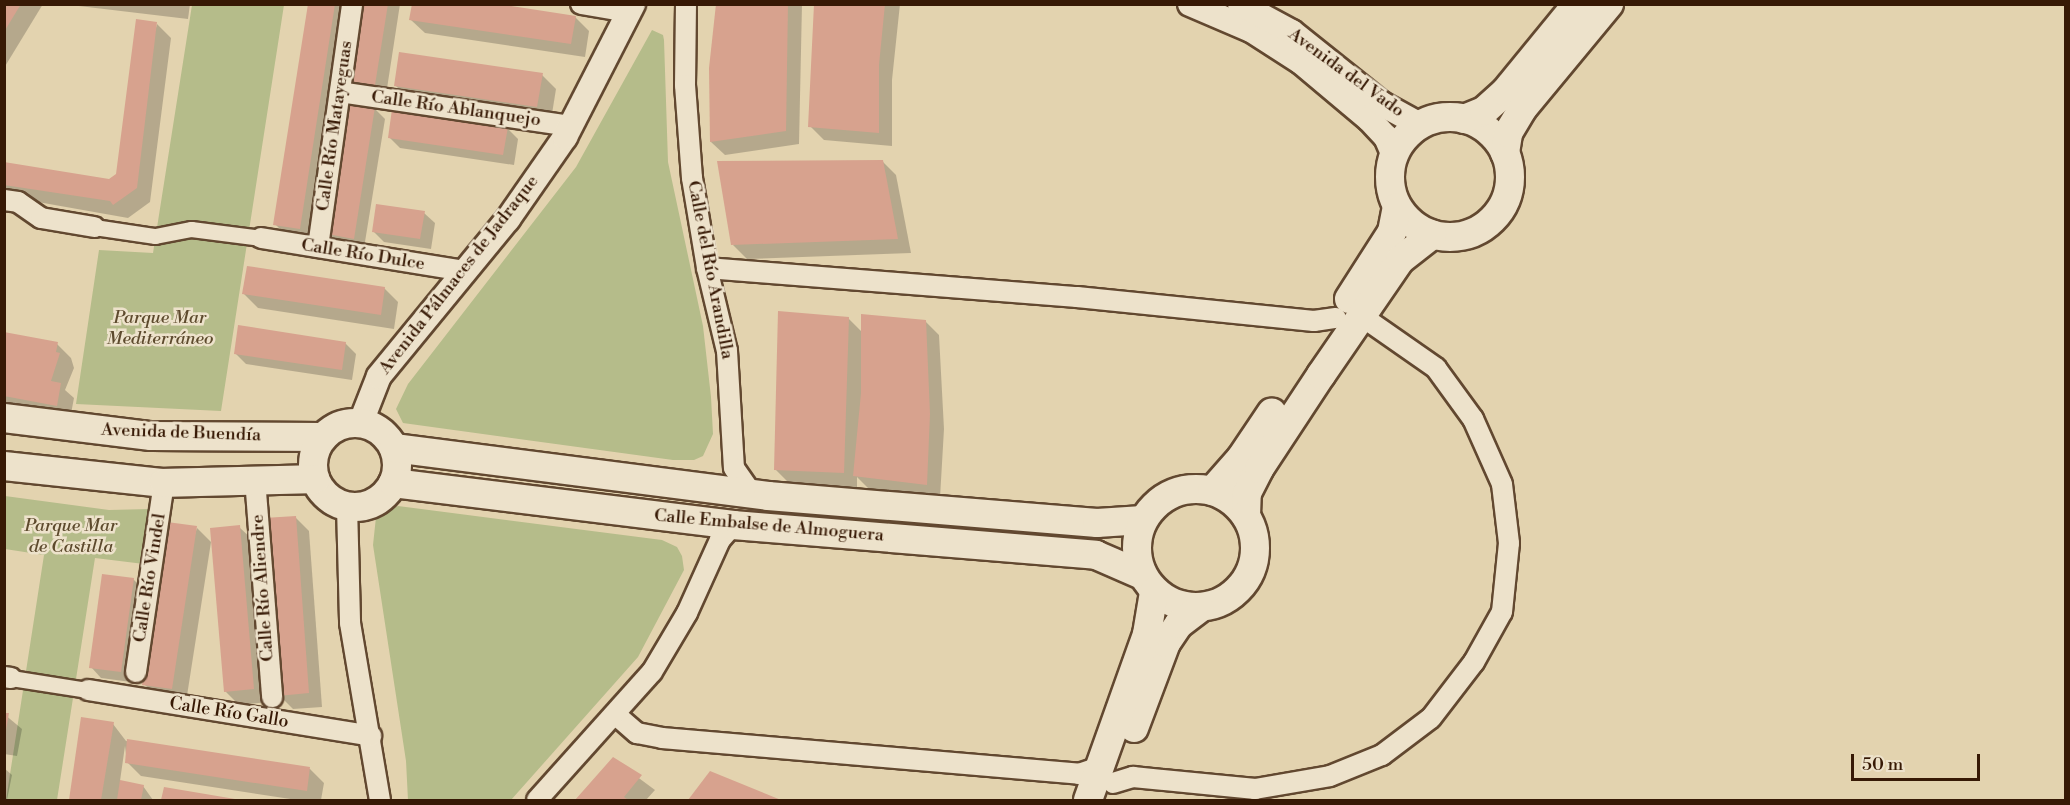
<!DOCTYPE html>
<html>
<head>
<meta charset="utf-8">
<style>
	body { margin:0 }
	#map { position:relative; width:2070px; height:805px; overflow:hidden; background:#e3d3af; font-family:"Libre Bodoni",serif }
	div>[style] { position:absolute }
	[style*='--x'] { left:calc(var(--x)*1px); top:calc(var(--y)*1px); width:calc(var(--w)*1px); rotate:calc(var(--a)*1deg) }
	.green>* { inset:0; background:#b5bc8a }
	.shadow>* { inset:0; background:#0003 }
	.building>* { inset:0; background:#d7a28e }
	.roads { filter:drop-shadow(2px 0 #624830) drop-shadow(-2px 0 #624830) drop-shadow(0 2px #624830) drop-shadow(0 -2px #624830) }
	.pedestrian>* { height:15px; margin:-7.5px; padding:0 7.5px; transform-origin:7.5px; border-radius:7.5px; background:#ede2cb }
	.minor>* { height:20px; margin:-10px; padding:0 10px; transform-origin:10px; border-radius:10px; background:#ede2cb }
	.tertiary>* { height:24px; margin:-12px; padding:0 12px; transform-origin:12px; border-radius:12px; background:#ede2cb }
	.secondary>* { height:28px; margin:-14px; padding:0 14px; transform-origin:14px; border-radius:14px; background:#ede2cb }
	.secondary>.ring { margin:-14px; padding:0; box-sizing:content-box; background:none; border:28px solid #ede2cb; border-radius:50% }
	span { translate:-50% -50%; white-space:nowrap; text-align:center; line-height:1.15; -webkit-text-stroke:5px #ede2cb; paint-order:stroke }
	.street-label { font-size:18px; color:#371905 }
	.park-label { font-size:18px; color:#5d4a2d; font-style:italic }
	.frame { position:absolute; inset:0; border:6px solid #371905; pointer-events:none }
	.scale { position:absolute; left:1851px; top:754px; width:129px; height:27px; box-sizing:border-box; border:3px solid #371905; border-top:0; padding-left:8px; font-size:18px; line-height:21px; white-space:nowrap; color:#371905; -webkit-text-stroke:4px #ede2cb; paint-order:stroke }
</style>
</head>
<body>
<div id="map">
	<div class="green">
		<div style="clip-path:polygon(192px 5px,284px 5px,221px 411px,76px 404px,99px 250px,153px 253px)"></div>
		<div style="clip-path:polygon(652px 30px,663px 35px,664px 40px,668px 162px,703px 326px,711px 397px,713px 434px,703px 456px,694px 460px,673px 460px,403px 423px,396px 409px,408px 384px,576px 167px)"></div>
		<div style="clip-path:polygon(5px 496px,109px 510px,150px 509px,144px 564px,95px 558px,57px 800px,6px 800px,44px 555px,5px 549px)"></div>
		<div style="clip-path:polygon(398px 506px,662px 540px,677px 547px,682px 556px,684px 570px,638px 657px,511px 800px,408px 800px,406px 761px,373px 545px,376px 517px)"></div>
	</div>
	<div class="shadow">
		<div style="clip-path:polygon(4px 4px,43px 4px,4px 68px)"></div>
		<div style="clip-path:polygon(62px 4px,190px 4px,188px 19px)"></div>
		<div style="clip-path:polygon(309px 4px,351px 4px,313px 242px,289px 238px,275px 224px)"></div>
		<div style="clip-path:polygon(363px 4px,400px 4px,386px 95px,362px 91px,351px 81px)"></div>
		<div style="clip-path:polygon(717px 4px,802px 4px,799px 144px,725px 155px,711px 142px)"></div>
		<div style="clip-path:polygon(816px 4px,900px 4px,892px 80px,892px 146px,824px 140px,810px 126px)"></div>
		<div style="clip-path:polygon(575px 17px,589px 31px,585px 57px,425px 33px,411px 20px)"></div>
		<div style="clip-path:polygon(157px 24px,171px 38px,150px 202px,128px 218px,4px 196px,4px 164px,109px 180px,117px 175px)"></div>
		<div style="clip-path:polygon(542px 75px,556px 89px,551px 120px,409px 99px,395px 85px)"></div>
		<div style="clip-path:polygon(374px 108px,385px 119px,364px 248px,339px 244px,328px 234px)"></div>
		<div style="clip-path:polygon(507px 128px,518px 139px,514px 165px,400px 148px,389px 137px)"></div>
		<div style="clip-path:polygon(882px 161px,896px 175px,911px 253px,747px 259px,733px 245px)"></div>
		<div style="clip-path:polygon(424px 213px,435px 223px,431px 249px,384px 242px,373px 231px)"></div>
		<div style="clip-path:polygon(384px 288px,398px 302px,394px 329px,258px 308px,244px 294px)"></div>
		<div style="clip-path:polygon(848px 318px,862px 332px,925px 321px,939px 335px,944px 429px,940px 498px,869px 489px,857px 477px,857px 487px,790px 484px,776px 470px)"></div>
		<div style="clip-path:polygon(4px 334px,57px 344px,71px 358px,74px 368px,65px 390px,74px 398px,70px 419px,4px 406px)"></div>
		<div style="clip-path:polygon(345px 343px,356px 354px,352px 380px,246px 364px,235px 353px)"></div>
		<div style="clip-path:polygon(295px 517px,309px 531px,322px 707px,293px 709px,279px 695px)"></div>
		<div style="clip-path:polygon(239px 527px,253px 540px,268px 702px,239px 705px,225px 691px)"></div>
		<div style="clip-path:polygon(197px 528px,211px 542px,186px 702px,158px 698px,144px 684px)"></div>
		<div style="clip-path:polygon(133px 579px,144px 590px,131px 682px,101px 678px,91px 667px)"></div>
		<div style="clip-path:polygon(4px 714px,22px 729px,17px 756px,4px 754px)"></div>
		<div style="clip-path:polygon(83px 719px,113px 724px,126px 741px,310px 769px,324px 783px,321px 800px,297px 800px,141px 776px,127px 762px,125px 746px,120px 781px,143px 786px,153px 800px,71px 800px)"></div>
		<div style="clip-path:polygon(613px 759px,655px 790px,646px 800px,577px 800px)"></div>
		<div style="clip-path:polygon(4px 768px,12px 775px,7px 800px,4px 800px)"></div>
		<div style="clip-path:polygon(711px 773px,778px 800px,690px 800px)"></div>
		<div style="clip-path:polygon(165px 789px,233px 800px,163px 800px)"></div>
	</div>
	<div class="building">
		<div style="clip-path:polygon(4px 4px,21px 4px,4px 32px)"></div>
		<div style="clip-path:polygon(308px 4px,335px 4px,300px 229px,273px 225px)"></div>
		<div style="clip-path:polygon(361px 4px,388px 4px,375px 85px,349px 81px)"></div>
		<div style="clip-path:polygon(412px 4px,499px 4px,576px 16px,571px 44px,409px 20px)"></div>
		<div style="clip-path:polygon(716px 4px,788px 4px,786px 131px,710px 142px,709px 68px)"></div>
		<div style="clip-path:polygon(814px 4px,885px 4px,879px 65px,879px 133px,808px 127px)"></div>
		<div style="clip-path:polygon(136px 19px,157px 22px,137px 188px,113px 205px,110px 201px,4px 185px,4px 162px,109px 179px,116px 174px)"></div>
		<div style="clip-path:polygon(399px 52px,543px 73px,537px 107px,394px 86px)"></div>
		<div style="clip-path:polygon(347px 103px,375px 107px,354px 239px,327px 234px)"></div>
		<div style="clip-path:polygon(392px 109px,508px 127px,503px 155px,388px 138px)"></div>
		<div style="clip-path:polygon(883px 160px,898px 239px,731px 245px,717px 161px)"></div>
		<div style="clip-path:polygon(376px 204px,425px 211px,420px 239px,372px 232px)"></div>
		<div style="clip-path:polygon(247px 266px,385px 287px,381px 315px,242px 294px)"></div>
		<div style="clip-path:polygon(778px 311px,849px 317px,844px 473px,774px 470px)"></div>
		<div style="clip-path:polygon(861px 314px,926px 320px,930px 414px,927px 485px,853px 476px,861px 393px)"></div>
		<div style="clip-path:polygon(238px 325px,346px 342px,342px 370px,234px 354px)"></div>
		<div style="clip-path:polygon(4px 332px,58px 342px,56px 352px,60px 353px,51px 381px,61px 383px,57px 406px,4px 396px)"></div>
		<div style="clip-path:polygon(296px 516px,309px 693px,278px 696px,264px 518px)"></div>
		<div style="clip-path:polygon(167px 522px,197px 526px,172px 689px,142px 685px)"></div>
		<div style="clip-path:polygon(240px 525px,254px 689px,224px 692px,210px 528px)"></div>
		<div style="clip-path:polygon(102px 574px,134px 578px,121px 672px,89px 668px)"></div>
		<div style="clip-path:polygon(4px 713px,9px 713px,6px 730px,4px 730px)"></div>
		<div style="clip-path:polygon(81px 717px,114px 722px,101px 800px,69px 800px)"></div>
		<div style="clip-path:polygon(127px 739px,310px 767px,307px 791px,125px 763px)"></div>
		<div style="clip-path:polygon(613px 757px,642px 775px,624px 797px,628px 800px,575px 800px)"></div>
		<div style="clip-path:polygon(710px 771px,781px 800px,688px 800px)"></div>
		<div style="clip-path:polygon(120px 780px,144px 785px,141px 800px,117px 800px)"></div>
		<div style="clip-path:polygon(164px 787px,235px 799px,235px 800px,161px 800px)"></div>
	</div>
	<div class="roads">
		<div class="pedestrian">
			<div style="--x:94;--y:227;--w:62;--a:8.4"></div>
			<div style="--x:155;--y:236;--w:37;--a:-11"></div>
			<div style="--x:191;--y:229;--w:71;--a:7.3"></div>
			<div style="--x:11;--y:678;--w:78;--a:8.9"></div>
		</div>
		<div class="minor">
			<div style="--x:581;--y:4;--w:49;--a:9.5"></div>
			<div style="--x:686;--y:4;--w:81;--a:90.7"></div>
			<div style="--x:685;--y:85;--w:93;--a:85.7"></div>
			<div style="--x:692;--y:178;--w:91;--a:80.5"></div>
			<div style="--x:707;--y:268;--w:85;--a:76.5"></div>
			<div style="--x:727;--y:351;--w:117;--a:86.6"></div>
			<div style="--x:734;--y:468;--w:32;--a:55"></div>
			<div style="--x:340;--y:92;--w:233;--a:8.4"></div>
			<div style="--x:4;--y:200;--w:14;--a:8"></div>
			<div style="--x:18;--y:202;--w:28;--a:35"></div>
			<div style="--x:41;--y:218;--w:54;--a:9.6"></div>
			<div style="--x:261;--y:238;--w:207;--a:9.2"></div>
			<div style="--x:318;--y:247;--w:245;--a:-82"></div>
			<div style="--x:707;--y:268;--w:371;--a:4.5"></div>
			<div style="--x:1077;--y:297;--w:238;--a:5.8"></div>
			<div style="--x:1314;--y:321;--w:22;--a:-8"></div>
			<div style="--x:255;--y:479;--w:219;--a:85.5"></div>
			<div style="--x:347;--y:506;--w:117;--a:88.5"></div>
			<div style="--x:350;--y:623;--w:180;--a:80.4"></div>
			<div style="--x:136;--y:672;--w:191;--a:-81.6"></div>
			<div style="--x:4;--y:677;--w:7;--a:8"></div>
			<div style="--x:88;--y:690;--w:287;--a:9.2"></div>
			<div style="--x:616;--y:715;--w:28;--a:41"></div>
			<div style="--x:637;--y:733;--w:25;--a:11"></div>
			<div style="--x:662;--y:738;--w:419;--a:4.9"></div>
			<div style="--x:1079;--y:774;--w:21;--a:-19"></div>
			<div style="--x:1113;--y:783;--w:21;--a:-17"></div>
			<div style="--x:1133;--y:777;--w:123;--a:5.6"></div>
			<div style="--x:1255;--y:789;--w:76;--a:-9.8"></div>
			<div style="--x:1330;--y:776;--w:56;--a:-22"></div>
			<div style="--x:1382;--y:755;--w:61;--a:-37.1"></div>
			<div style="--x:1431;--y:718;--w:71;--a:-52.5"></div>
			<div style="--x:1474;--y:662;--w:57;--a:-60.8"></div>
			<div style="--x:1502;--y:612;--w:69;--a:-84.2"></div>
			<div style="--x:1509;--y:543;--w:59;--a:-96.8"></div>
			<div style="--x:1502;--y:484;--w:71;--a:-114"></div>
			<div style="--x:1473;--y:419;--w:63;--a:-126"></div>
			<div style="--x:1436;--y:368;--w:80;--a:-145.1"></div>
			<div style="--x:1370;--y:322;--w:12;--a:-125"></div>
			<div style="--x:537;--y:800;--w:172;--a:-48.1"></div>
			<div style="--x:652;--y:672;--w:69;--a:-59.3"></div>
			<div style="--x:687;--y:613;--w:80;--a:-65.7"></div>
			<div style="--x:720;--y:540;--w:20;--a:-49"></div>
		</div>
		<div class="tertiary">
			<div style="--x:1190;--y:4;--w:66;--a:23.1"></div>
			<div style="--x:1251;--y:30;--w:59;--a:32.6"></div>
			<div style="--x:1301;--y:62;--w:89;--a:40"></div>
			<div style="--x:1369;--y:119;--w:25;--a:47"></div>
			<div style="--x:1386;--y:137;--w:21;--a:67"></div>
			<div style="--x:1240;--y:4;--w:59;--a:28.3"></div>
			<div style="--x:1292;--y:32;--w:115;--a:38.7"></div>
			<div style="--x:1382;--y:104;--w:43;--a:28.9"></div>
			<div style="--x:361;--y:422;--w:49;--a:-68.6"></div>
			<div style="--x:379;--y:376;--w:203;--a:-50.6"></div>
			<div style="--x:508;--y:219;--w:100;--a:-55.2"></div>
			<div style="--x:565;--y:137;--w:149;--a:-62.9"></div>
		</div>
		<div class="secondary">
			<div class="ring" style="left:1390px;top:117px;width:92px;height:92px"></div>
			<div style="--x:1464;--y:119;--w:22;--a:-22"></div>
			<div style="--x:1484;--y:111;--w:28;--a:-42"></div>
			<div style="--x:1505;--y:92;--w:114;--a:-50.7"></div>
			<div style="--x:1505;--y:153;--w:20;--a:-81"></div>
			<div style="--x:1508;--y:133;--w:29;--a:-59"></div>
			<div style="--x:1523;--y:108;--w:135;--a:-50.4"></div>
			<div style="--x:1349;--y:299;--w:80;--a:-57.3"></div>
			<div style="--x:1392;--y:232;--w:25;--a:-79"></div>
			<div style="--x:4;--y:418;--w:148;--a:7"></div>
			<div style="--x:151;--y:436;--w:172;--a:0.3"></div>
			<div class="ring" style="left:313px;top:423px;width:56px;height:56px"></div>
			<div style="--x:394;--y:448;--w:377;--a:7.3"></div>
			<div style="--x:768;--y:496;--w:330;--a:4.7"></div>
			<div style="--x:1097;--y:523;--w:46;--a:-3.7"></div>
			<div style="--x:4;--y:466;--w:161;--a:6.1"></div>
			<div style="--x:164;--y:483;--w:151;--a:-1.5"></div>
			<div style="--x:393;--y:483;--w:343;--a:7"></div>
			<div style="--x:733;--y:525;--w:364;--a:4.7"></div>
			<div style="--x:1096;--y:555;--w:50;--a:23.5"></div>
			<div class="ring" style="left:1137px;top:489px;width:90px;height:90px"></div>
			<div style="--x:1212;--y:491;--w:44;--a:-48.7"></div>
			<div style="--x:1241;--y:458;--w:55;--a:-56"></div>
			<div style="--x:1246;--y:516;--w:23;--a:-88"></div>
			<div style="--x:1247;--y:493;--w:27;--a:-63"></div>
			<div style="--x:1259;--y:469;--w:113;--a:-56.6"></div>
			<div style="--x:1321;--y:375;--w:140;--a:-55.5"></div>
			<div style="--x:1400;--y:260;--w:41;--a:-38"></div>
			<div style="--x:1134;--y:728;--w:91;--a:-69.4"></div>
			<div style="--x:1166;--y:643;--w:23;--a:-56"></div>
			<div style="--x:1179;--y:624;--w:26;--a:-37"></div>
			<div style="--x:1088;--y:800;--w:176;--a:-70.4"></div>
			<div style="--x:1147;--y:634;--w:43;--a:-80.5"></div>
		</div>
	</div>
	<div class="street-label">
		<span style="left:1346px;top:73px;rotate:36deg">Avenida del Vado</span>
		<span style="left:456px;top:109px;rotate:8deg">Calle Río Ablanquejo</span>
		<span style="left:335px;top:126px;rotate:-82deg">Calle Río Matayeguas</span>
		<span style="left:363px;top:255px;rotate:9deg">Calle Río Dulce</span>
		<span style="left:710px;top:270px;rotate:79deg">Calle del Río Arandilla</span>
		<span style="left:459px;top:275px;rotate:-52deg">Avenida Pálmaces de Jadraque</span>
		<span style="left:181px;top:433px;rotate:2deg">Avenida de Buendía</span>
		<span style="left:769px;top:526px;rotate:5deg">Calle Embalse de Almoguera</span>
		<span style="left:150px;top:578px;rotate:-81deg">Calle Río Vindel</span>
		<span style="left:263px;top:588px;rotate:-94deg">Calle Río Aliendre</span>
		<span style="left:229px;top:713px;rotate:9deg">Calle Río Gallo</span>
	</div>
	<div class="park-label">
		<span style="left:160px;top:329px">Parque Mar<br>Mediterráneo</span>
		<span style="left:71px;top:537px">Parque Mar<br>de Castilla</span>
	</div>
	<div class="frame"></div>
	<div class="scale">50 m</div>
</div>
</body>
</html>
